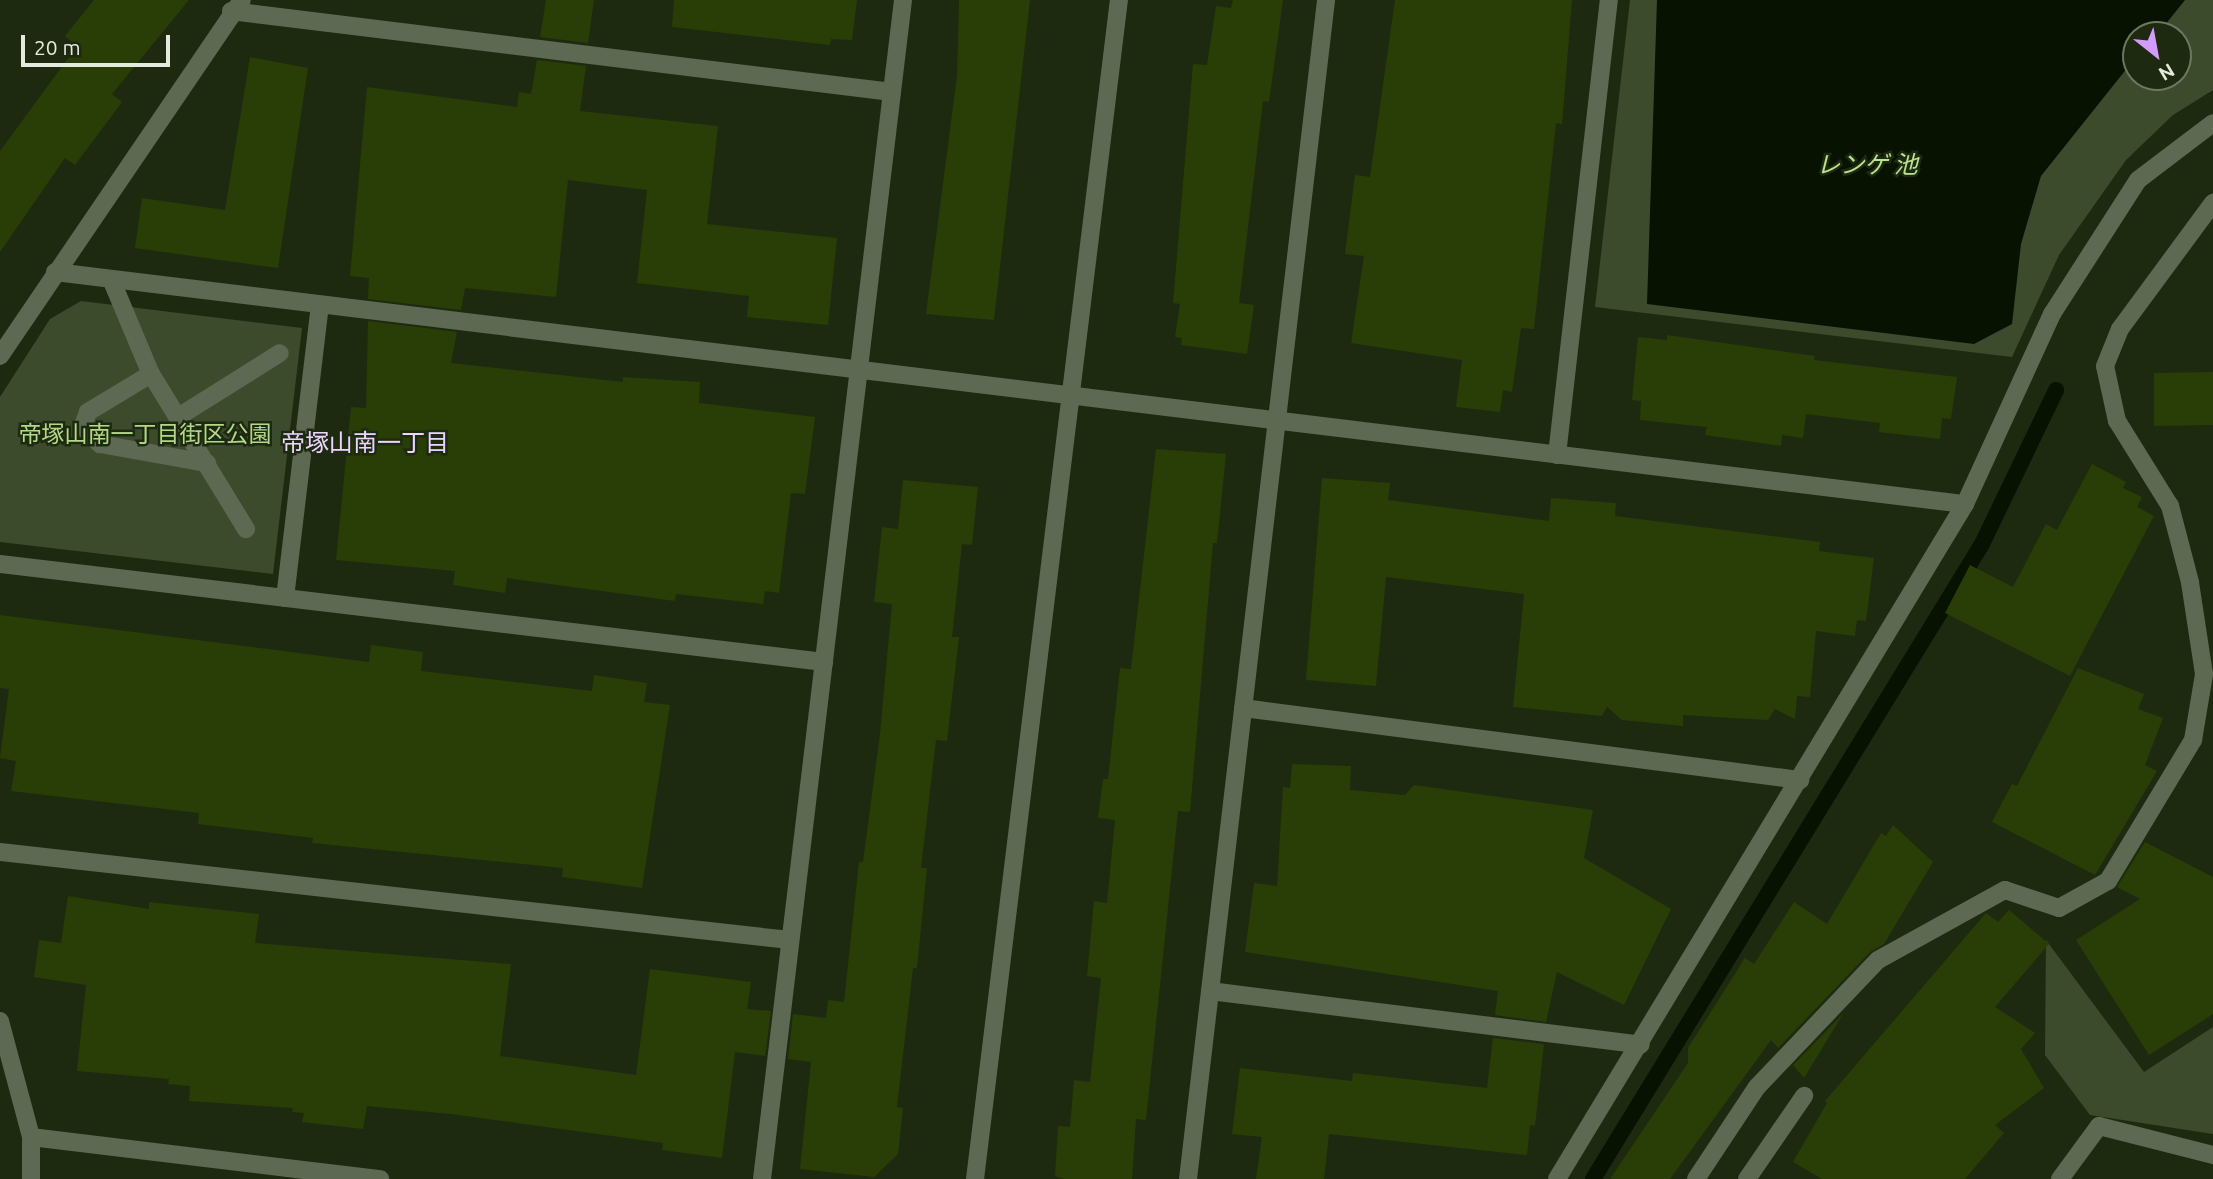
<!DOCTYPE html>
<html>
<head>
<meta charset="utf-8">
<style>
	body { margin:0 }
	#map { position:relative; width:2213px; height:1179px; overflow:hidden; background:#1e2a10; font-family:Ubuntu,"Noto Sans JP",sans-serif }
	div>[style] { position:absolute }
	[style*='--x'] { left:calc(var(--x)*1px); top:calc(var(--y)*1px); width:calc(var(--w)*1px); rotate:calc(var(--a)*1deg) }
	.green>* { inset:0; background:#3c4b2c }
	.water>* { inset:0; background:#081200 }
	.stream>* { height:16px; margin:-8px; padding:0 8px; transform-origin:8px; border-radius:8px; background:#081200 }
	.building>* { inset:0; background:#283e06 }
	.minor>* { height:18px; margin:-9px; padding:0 9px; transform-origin:9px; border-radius:9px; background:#5d6952 }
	span { translate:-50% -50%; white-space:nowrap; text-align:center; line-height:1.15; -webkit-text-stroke:5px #1e2a10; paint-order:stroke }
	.park-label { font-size:23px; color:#b2d888 }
	.water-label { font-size:24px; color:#bbe291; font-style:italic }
	.neighbourhood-label { font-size:24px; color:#ebd5fe }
	.north { position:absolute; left:2122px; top:21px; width:70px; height:70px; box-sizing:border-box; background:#1e2a10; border:2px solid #6d7862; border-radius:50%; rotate:149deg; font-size:19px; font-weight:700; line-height:28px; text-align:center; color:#e3ecdc }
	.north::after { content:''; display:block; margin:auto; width:24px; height:32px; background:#d39cfc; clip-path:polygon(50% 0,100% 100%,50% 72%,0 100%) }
	.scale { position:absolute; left:21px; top:35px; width:149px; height:32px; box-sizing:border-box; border:4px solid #e3ecdc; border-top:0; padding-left:9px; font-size:21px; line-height:24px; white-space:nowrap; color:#e3ecdc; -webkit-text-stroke:5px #1e2a10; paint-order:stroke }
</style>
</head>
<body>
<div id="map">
	<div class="green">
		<div style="clip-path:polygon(evenodd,1630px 0,2213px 0,2213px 90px,2173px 115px,2126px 160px,2059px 255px,2012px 357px,1595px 307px,1630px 0,2136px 35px,2178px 35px,2178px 77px,2136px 77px,2136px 35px)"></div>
		<div style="clip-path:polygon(81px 301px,302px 328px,273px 574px,0 542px,0 397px,50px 319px)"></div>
		<div style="clip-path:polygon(2046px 940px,2144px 1072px,2213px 1027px,2213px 1134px,2090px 1115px,2045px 1055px)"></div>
	</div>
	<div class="water">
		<div style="clip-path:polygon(1657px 0,2185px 0,2157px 35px,2136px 35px,2136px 57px,2041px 176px,2021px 244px,2012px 324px,1974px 344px,1647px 304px)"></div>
	</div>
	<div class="stream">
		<div style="--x:1593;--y:1179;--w:745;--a:-58.51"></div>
		<div style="--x:1982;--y:544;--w:171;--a:-64.3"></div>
	</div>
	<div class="building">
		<div style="clip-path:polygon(94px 0,189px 0,112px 94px,122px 102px,75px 165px,65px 158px,0 252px,0 151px,77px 46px,65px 36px)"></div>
		<div style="clip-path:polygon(546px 0,594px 0,588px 43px,540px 37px)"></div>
		<div style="clip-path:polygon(674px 0,857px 0,852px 40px,831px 39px,830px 45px,672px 27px)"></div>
		<div style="clip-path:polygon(959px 0,1030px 0,994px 320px,926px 314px,957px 76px)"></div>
		<div style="clip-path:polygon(1233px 0,1283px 0,1269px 102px,1263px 101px,1239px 303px,1254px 305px,1247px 354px,1181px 345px,1182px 338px,1175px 337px,1180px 304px,1173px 303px,1193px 64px,1207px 65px,1216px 6px,1231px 8px)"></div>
		<div style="clip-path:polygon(1395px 0,1572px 0,1562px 124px,1556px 123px,1534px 329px,1521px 328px,1512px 392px,1503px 390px,1500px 412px,1456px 407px,1462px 360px,1351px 343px,1364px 256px,1345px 254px,1355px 175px,1370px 177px)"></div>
		<div style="clip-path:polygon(250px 57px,308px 68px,278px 268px,135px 248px,142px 198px,225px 210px)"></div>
		<div style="clip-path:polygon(537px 60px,586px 66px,580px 111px,718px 126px,707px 224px,837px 238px,828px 325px,747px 317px,749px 296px,637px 283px,647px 190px,568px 180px,556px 297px,465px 288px,461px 310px,368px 299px,369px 278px,350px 276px,367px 87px,517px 107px,519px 92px,531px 94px)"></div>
		<div style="clip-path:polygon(368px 321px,457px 332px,451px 363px,623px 382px,623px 377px,700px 382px,699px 403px,815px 417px,805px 494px,791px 493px,779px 593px,765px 591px,763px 604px,676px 594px,675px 601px,507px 578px,505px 593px,453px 585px,455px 571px,336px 560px,351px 407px,366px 408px)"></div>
		<div style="clip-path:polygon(1667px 335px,1815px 356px,1814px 360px,1957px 377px,1951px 419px,1942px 418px,1940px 439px,1879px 432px,1880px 423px,1806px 414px,1803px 438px,1782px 435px,1781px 446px,1705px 435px,1707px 427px,1640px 420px,1641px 401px,1632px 400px,1638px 337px,1667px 340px)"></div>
		<div style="clip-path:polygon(2213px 372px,2213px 425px,2154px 426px,2154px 373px)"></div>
		<div style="clip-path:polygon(1156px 449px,1226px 454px,1217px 543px,1213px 543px,1190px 812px,1178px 811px,1146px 1120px,1136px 1119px,1132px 1179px,1064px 1179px,1055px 1176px,1058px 1126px,1070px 1127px,1074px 1080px,1090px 1082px,1101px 978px,1087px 976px,1094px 901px,1107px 903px,1115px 820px,1098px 818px,1103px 779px,1108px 779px,1120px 668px,1131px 669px)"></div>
		<div style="clip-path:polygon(2092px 464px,2126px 482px,2123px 488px,2142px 497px,2137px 507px,2154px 516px,2070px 676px,1945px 613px,1970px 565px,2013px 587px,2046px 524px,2057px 530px)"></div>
		<div style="clip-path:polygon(1322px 478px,1390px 483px,1388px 500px,1549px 521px,1551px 498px,1616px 503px,1615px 516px,1820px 542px,1819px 551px,1874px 558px,1866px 621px,1857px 620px,1855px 636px,1816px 631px,1810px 697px,1797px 696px,1795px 719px,1775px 709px,1768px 720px,1683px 715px,1683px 726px,1622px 720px,1607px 707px,1602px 716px,1513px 707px,1524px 594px,1386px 577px,1376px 686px,1306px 680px)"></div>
		<div style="clip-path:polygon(903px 480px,978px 487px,972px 545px,962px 544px,952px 637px,959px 637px,947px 741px,936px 740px,921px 868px,927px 868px,917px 968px,913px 968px,897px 1107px,903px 1108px,898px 1154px,874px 1177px,800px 1169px,811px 1062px,788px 1059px,793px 1014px,826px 1018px,828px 1000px,844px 1002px,859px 862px,863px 862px,880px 734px,892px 604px,874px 602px,882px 527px,898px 529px)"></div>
		<div style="clip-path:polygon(0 615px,369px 662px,371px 645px,423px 652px,421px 671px,592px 691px,594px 675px,647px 683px,644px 702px,670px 705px,642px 888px,562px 877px,563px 868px,312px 843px,313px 838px,198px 824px,199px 813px,11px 791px,16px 761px,0 758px,9px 689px,0 688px)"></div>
		<div style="clip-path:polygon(2078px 668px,2144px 694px,2138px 709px,2163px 718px,2145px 765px,2157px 771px,2095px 875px,1992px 822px,2012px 784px,2017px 786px)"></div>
		<div style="clip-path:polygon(1292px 764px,1351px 766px,1350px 790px,1405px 795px,1414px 785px,1593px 810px,1584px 858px,1671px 909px,1624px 1005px,1557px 972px,1546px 1022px,1495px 1015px,1498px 991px,1245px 952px,1254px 883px,1277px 886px,1283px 787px,1290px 788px)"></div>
		<div style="clip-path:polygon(1893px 825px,1933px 862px,1884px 944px,1870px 952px,1778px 1048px,1771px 1040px,1670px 1179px,1610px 1179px,1688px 1063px,1688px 1048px,1745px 958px,1754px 964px,1794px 902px,1827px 924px,1881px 833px,1886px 836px)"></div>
		<div style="clip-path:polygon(2145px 842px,2213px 877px,2213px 1014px,2149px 1055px,2076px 940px,2140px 899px,2117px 887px)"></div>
		<div style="clip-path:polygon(68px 896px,149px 909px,149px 902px,259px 914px,255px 943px,511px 964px,500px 1056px,636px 1075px,650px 969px,751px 982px,747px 1009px,771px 1011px,765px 1056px,735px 1052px,722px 1158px,662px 1150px,663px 1143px,451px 1114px,367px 1106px,363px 1129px,302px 1122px,304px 1113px,292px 1112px,293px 1108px,189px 1101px,190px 1086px,168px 1084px,169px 1079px,77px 1071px,86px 985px,34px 977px,39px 940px,61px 943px)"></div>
		<div style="clip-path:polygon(2009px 910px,2049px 944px,1995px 1007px,2035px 1033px,2021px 1049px,2044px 1088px,1995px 1125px,2004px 1133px,1965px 1179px,1822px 1179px,1793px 1162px,1827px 1103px,1825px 1101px,1986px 913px,1998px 922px)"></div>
		<div style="clip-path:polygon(1843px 1014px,1804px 1078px,1793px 1065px)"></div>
		<div style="clip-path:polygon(1493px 1038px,1544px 1044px,1535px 1126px,1530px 1125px,1527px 1155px,1329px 1134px,1324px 1179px,1256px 1179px,1262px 1137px,1232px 1134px,1240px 1068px,1352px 1081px,1353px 1073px,1487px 1088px)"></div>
	</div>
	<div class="minor">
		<div style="--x:231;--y:11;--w:666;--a:6.99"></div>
		<div style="--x:55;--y:272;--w:1924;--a:6.93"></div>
		<div style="--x:111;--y:279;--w:103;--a:67.2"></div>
		<div style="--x:151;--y:374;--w:182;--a:58.5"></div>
		<div style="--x:0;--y:356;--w:430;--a:-55.8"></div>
		<div style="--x:151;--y:374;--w:74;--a:148.9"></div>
		<div style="--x:88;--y:412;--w:15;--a:110"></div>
		<div style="--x:83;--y:426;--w:25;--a:47"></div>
		<div style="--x:100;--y:444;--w:109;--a:10.1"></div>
		<div style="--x:178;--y:417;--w:120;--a:-32.1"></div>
		<div style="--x:1557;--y:455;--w:458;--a:-83.5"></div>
		<div style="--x:0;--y:564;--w:830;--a:6.78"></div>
		<div style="--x:285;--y:598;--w:295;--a:-83.2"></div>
		<div style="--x:1243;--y:708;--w:562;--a:7.37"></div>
		<div style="--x:0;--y:852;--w:795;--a:6.36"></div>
		<div style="--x:1210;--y:991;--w:434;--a:7.1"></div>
		<div style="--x:0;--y:1021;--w:120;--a:75"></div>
		<div style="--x:31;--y:1137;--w:42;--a:90"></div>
		<div style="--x:31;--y:1137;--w:352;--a:6.9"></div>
		<div style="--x:762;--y:1179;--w:1187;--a:-83.18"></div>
		<div style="--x:975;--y:1179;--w:1188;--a:-83.04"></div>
		<div style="--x:1188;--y:1179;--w:1187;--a:-83.32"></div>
		<div style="--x:1557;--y:1179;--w:789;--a:-58.85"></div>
		<div style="--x:1965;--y:504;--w:209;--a:-65.4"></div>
		<div style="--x:2052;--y:314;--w:159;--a:-57.3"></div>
		<div style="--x:2138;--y:180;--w:94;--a:-37.2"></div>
		<div style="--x:1696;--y:1179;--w:110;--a:-56.5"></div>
		<div style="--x:1757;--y:1087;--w:175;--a:-46.4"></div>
		<div style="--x:1878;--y:960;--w:145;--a:-28.9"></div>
		<div style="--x:2005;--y:890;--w:57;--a:18.4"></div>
		<div style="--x:2059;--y:908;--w:56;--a:-28.9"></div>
		<div style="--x:2108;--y:881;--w:165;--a:-58.9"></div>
		<div style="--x:2193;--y:740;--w:67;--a:-80.5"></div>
		<div style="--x:2204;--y:674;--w:93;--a:-98.7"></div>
		<div style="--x:2190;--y:582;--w:79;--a:-104.7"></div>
		<div style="--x:2170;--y:506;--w:100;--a:-121.9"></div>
		<div style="--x:2117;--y:421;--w:56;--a:-102.3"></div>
		<div style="--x:2105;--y:366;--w:40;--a:-68"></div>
		<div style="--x:2120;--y:329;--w:157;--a:-53.6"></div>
		<div style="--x:1747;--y:1179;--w:101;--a:-55.5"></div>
		<div style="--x:2060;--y:1179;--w:66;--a:-53.7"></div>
		<div style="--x:2099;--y:1126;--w:118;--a:14.3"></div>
	</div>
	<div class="park-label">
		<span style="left:145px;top:434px">帝塚山南一丁目街区公園</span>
	</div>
	<div class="water-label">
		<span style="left:1867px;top:165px">レンゲ 池</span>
	</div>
	<div class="neighbourhood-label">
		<span style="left:365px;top:443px">帝塚山南一丁目</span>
	</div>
	<div class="north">N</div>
	<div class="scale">20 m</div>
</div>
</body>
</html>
